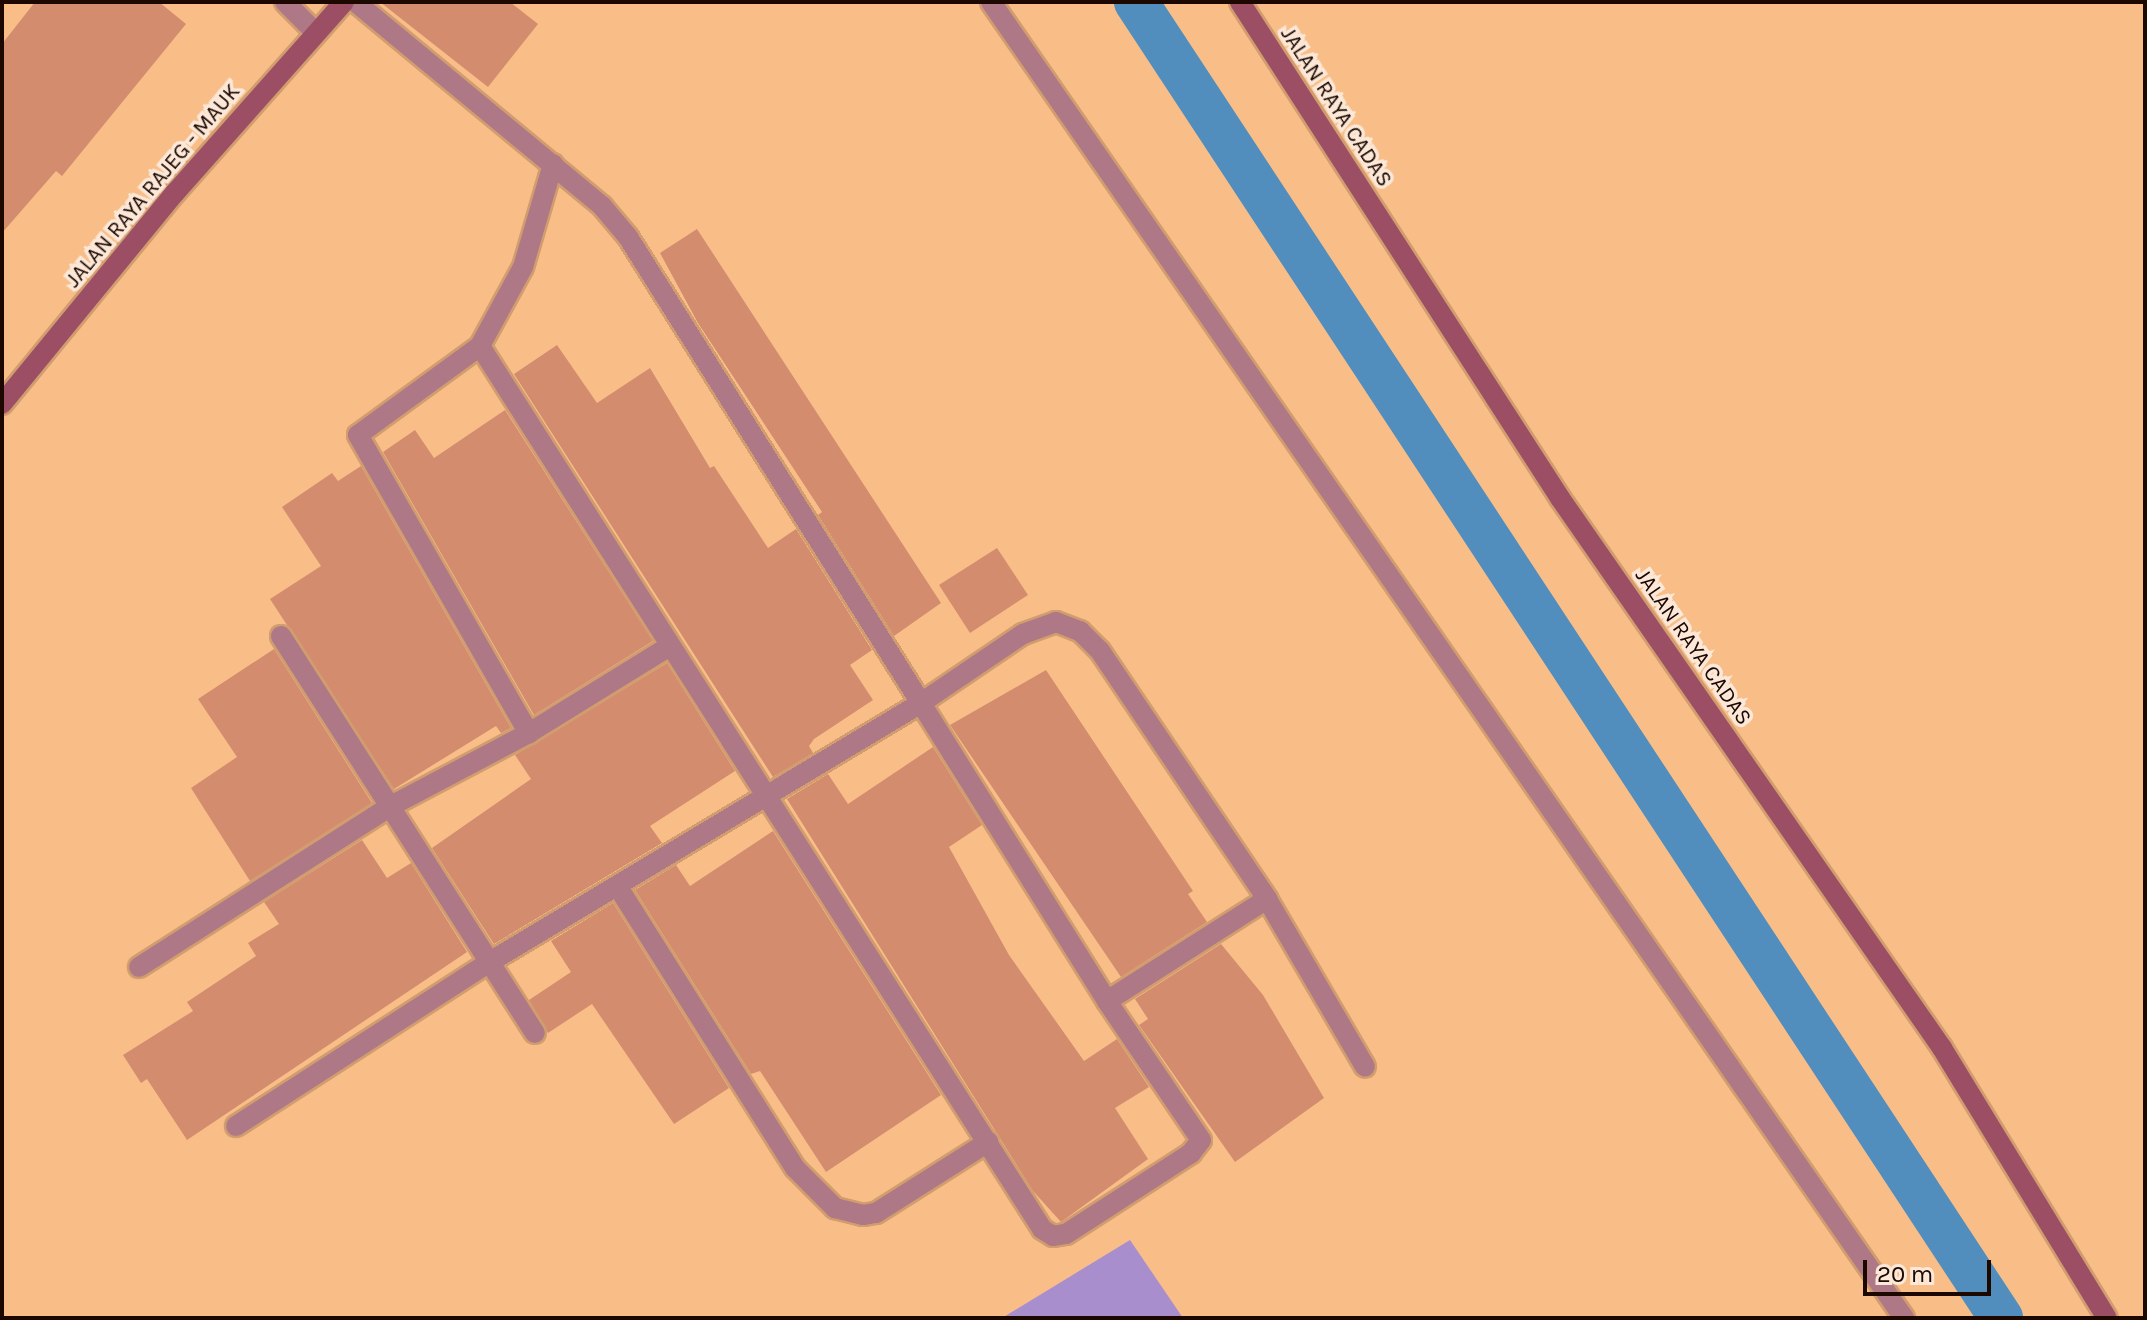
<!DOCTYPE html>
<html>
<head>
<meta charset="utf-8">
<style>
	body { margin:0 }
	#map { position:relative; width:2147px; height:1320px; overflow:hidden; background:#f9be87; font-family:Karla,sans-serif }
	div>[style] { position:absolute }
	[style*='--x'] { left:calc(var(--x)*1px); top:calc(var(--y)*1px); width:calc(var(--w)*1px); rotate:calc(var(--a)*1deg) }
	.green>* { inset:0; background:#a98ecd }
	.canal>* { height:44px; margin:-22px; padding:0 22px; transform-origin:22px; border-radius:22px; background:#518ebd }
	.building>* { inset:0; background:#d48c6e }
	.roads { filter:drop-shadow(2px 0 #d19d6f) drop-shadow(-2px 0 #d19d6f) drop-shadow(0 2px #d19d6f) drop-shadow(0 -2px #d19d6f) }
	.street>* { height:20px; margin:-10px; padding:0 10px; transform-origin:10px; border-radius:10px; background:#ae7886 }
	.secondary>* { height:20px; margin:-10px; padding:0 10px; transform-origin:10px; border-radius:10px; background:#9c4e64 }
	span { translate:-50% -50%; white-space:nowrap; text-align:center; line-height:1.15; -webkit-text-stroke:7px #fbe8d8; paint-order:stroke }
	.street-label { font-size:22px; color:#1d0800 }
	.frame { position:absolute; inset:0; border:4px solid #1d0800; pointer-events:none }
	.scale { position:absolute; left:1863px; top:1260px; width:128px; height:36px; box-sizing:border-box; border:4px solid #1d0800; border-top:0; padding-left:10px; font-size:24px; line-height:28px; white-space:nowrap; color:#1d0800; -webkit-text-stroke:6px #fbe8d8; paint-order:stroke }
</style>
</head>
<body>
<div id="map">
	<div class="green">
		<div style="clip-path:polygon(1130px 1240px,1183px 1318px,1002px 1318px)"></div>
	</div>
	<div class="canal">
		<div style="--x:1136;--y:2;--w:1575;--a:56.68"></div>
	</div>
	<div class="building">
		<div style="clip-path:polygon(35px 2px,159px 2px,186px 24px,62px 176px,56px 171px,2px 233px,2px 44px)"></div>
		<div style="clip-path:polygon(380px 2px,510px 2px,538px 24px,488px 87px)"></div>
		<div style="clip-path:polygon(697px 229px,941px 603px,894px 636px,818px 515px,822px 512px,698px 323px,660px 253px)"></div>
		<div style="clip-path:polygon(557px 345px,597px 403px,650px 368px,710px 468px,714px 466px,768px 548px,796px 529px,872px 650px,850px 665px,873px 700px,814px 739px,809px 746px,813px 753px,773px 777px,514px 374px)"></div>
		<div style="clip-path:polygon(505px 410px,653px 641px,534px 715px,383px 452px,415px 430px,434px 458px)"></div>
		<div style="clip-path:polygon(361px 466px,511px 728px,501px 733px,496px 726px,394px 789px,270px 599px,321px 566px,282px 507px,332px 473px,338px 481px)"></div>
		<div style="clip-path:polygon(997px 548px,1028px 595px,970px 633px,939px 585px)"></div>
		<div style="clip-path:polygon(274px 649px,372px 803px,250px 881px,191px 788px,237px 757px,198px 699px)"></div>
		<div style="clip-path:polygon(667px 663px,735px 771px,650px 826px,662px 843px,494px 944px,432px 848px,531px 779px,515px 755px)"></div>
		<div style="clip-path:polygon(1046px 670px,1193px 891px,1188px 894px,1207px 922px,1121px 977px,950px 725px)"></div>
		<div style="clip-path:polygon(933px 747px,982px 825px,949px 847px,1009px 955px,1084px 1061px,1117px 1039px,1149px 1087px,1115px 1108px,1148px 1159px,1061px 1222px,1033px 1191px,787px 799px,828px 774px,848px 804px)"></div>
		<div style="clip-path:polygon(773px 831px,941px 1095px,826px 1172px,760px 1071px,751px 1074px,635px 890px,676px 865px,690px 886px)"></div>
		<div style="clip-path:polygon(362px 840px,387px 878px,411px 863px,467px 952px,187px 1140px,147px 1079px,141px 1083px,123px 1055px,193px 1011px,187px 1002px,256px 956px,248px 943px,279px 924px,264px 902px)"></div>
		<div style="clip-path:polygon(613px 903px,729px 1088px,674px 1124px,592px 1004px,548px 1033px,529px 1000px,571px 972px,551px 941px)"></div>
		<div style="clip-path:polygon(1221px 944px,1263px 995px,1324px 1098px,1235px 1162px,1139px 1025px,1148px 1019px,1135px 999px)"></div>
	</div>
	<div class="roads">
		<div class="street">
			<div style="--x:285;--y:2;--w:44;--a:45"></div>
			<div style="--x:991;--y:2;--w:1602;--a:55.25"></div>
			<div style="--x:553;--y:164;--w:107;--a:106.2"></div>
			<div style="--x:523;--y:267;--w:90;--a:118.6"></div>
			<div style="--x:480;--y:346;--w:1047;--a:57.52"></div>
			<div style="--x:1042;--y:1229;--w:13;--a:32"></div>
			<div style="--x:1053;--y:1236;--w:13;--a:-9"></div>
			<div style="--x:1066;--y:1234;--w:149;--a:-32.9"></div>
			<div style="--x:1191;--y:1153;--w:16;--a:-52"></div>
			<div style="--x:1201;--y:1140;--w:168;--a:-124.1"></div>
			<div style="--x:1107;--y:1001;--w:351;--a:-122"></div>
			<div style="--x:921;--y:703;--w:123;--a:-34.1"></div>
			<div style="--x:1023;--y:634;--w:35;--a:-20"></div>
			<div style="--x:1056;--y:622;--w:26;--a:21"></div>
			<div style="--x:1080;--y:631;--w:28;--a:45"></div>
			<div style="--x:1100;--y:651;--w:299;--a:56"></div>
			<div style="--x:1267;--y:899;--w:194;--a:59.7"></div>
			<div style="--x:480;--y:346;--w:151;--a:143.9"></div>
			<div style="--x:358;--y:435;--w:344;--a:60.2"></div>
			<div style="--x:281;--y:636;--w:471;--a:57.4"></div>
			<div style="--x:618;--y:887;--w:332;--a:57.8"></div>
			<div style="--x:795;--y:1168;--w:57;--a:45"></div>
			<div style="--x:835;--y:1208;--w:29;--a:14"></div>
			<div style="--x:863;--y:1215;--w:13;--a:-9"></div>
			<div style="--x:876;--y:1213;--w:133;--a:-32.4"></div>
			<div style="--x:139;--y:967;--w:299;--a:-32.6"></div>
			<div style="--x:391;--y:806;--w:156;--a:-27.9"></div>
			<div style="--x:529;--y:733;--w:166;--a:-31.7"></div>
			<div style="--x:1107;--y:1001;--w:190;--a:-32.5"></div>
			<div style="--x:236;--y:1126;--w:300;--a:-32.9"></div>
			<div style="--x:488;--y:963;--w:505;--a:-30.98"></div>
			<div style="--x:921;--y:703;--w:550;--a:-122.16"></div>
			<div style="--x:628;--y:237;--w:40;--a:-130"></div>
			<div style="--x:602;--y:206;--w:320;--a:-140.4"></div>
		</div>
		<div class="secondary">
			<div style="--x:1240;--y:2;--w:590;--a:57.17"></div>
			<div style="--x:1560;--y:498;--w:670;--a:55.22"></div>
			<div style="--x:1942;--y:1048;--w:316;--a:58.6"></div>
			<div style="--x:2;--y:404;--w:273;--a:-50.7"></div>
			<div style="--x:175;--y:193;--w:255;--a:-48.5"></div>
		</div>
	</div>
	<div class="street-label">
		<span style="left:1336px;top:107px;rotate:57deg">JALAN RAYA CADAS</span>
		<span style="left:153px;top:186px;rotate:-50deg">JALAN RAYA RAJEG - MAUK</span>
		<span style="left:1693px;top:647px;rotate:55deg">JALAN RAYA CADAS</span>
	</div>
	<div class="frame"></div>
	<div class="scale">20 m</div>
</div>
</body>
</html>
